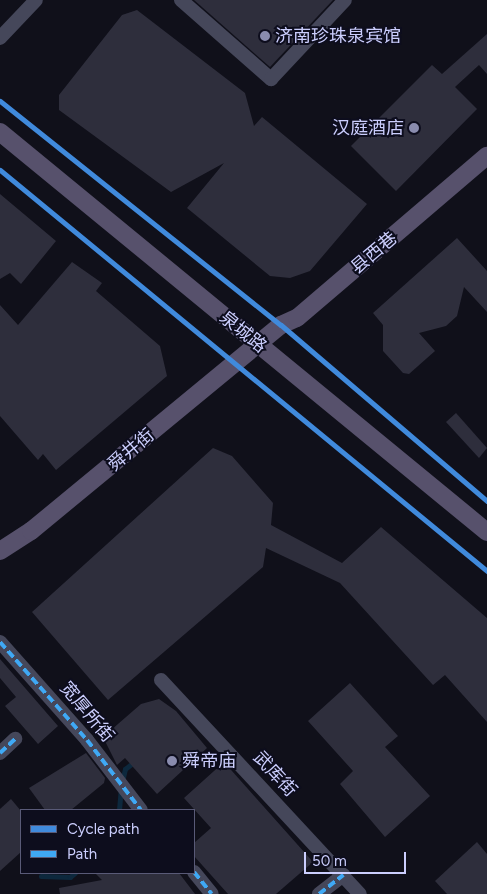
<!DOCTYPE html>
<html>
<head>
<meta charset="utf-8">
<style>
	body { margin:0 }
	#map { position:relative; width:487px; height:894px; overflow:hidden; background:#10101a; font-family:Figtree,"Noto Sans SC",sans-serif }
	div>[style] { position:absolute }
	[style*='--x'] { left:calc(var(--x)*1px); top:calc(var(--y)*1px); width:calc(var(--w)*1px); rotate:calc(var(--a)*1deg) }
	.stream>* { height:4.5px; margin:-2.25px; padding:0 2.25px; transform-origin:2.25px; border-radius:2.25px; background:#0d283d }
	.building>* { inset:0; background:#2e2e3c }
	.minor>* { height:14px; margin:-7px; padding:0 7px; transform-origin:7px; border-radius:7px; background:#45475a }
	.major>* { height:18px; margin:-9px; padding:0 9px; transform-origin:9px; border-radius:9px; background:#57516c }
	.quiet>* { height:4px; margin-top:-2px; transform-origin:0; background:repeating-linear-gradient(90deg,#3fa9f5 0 8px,transparent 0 12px) }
	.cycleway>* { height:5px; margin:-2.5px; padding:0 2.5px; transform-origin:2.5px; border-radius:2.5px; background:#408adc }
	.dots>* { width:14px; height:14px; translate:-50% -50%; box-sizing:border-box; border:2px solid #0d0d1d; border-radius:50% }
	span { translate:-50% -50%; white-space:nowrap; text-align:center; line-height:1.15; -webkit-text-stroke:4px #0d0d1d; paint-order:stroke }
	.poi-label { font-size:18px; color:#cbcefd }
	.left { translate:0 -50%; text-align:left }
	.right { translate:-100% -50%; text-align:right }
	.street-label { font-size:18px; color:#cbcefd }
	.legend { position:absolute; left:20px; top:809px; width:175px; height:65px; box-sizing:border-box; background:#0d0d1d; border:1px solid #595a77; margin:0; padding:6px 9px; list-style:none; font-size:15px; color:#cbcefd }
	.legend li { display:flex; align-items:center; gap:10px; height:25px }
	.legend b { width:25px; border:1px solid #595a77 }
	.scale { position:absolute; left:304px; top:852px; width:102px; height:22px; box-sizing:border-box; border:2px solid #cbcefd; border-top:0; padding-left:6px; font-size:15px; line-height:18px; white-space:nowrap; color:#cbcefd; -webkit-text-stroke:4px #0d0d1d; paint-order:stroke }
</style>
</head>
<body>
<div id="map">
	<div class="stream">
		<div style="--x:122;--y:782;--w:13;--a:-77"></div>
		<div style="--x:125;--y:769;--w:11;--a:-38"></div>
		<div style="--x:119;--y:810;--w:21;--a:-85"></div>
		<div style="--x:41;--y:876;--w:29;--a:2"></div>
		<div style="--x:70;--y:877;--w:6;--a:-39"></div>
	</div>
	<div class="building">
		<div style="clip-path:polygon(194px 0,333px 0,270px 67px)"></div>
		<div style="clip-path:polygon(137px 10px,245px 93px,254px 126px,262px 117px,367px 204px,310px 271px,290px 278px,270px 276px,187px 208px,224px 163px,171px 192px,59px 110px,59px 95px,122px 15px)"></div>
		<div style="clip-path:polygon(487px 34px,487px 74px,479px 65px,455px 87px,477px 109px,396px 191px,351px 146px,432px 65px,442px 74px)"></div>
		<div style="clip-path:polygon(0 194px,56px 241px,21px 284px,10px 273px,0 279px)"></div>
		<div style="clip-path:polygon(457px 238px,487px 271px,487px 312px,464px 287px,457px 316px,446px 326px,419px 333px,435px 351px,409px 374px,403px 373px,383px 351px,383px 325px,373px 313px)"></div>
		<div style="clip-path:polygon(72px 262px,102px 283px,96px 291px,160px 346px,167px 376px,56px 470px,43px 454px,38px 460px,0 416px,0 305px,18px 325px)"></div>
		<div style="clip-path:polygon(456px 413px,487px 448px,479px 458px,446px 422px)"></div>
		<div style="clip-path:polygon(213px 448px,232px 456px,273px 503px,271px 525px,342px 563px,381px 527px,487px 618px,487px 722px,445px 675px,433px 685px,340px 583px,266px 548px,263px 567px,108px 700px,32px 612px)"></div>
		<div style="clip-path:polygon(0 659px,58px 726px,38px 744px,5px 706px,16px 697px,0 678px)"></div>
		<div style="clip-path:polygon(350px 683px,398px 736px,385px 747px,430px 796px,385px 837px,340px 784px,353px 771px,308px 721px)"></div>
		<div style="clip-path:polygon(159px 699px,176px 711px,207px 748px,157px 794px,125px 758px,117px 765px,103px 737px,141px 704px)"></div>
		<div style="clip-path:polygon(86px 753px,105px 778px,104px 783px,71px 810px,45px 810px,29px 788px)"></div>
		<div style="clip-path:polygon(224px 762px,313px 862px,276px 894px,228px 894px,194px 856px,194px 843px,211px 828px,184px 798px)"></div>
		<div style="clip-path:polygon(11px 799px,21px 811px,21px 852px,0 871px,0 809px)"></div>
		<div style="clip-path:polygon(477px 842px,487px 854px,487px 894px,447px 894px,435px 881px)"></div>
		<div style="clip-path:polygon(95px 873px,179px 873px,195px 894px,60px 894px,59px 888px,102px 880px)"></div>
	</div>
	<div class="minor">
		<div style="--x:181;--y:0;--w:120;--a:41.3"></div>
		<div style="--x:271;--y:79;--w:108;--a:-46.9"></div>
		<div style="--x:0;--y:38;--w:52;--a:-46.5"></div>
		<div style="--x:0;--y:642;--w:131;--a:48.4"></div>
		<div style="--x:87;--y:740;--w:88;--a:52.4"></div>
		<div style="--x:161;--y:680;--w:292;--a:47.1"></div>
		<div style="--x:0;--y:753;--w:21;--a:-43"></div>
		<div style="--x:194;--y:872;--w:28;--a:51"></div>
		<div style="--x:319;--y:894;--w:31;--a:-38"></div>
	</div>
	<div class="major">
		<div style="--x:0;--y:132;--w:630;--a:39.4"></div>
		<div style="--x:0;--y:551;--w:37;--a:-33"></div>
		<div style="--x:31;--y:531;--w:324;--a:-39.5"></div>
		<div style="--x:281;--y:325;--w:17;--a:-24"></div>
		<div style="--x:297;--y:318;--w:250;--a:-40.5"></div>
	</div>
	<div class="quiet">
		<div style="--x:0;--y:642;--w:131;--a:48.4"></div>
		<div style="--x:87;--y:740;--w:88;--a:52.4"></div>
		<div style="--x:0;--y:753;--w:21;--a:-43"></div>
		<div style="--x:194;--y:872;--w:28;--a:51"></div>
		<div style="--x:319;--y:894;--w:31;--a:-38"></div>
	</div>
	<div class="cycleway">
		<div style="--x:0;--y:101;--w:359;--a:38.6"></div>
		<div style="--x:281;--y:325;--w:271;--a:40.5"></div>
		<div style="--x:0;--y:170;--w:631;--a:39.47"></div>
	</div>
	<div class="dots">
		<div style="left:265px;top:36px;background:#8a8cae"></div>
		<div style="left:414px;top:128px;background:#8a8cae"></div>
		<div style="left:172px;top:761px;background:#8a8cae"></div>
	</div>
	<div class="poi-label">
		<span class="left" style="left:275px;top:36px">济南珍珠泉宾馆</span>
		<span class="right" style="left:404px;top:128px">汉庭酒店</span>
		<span class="left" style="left:182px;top:761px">舜帝庙</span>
	</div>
	<div class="street-label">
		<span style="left:374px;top:253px;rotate:-40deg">县西巷</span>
		<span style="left:243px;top:332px;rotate:39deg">泉城路</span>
		<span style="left:131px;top:450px;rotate:-40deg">舜井街</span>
		<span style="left:87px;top:712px;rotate:50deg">宽厚所街</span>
		<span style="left:275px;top:774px;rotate:47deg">武库街</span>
	</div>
	<ul class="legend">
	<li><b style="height:6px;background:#408adc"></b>Cycle path</li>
	<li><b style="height:6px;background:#3fa9f5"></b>Path</li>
	</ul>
	<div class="scale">50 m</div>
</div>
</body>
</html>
